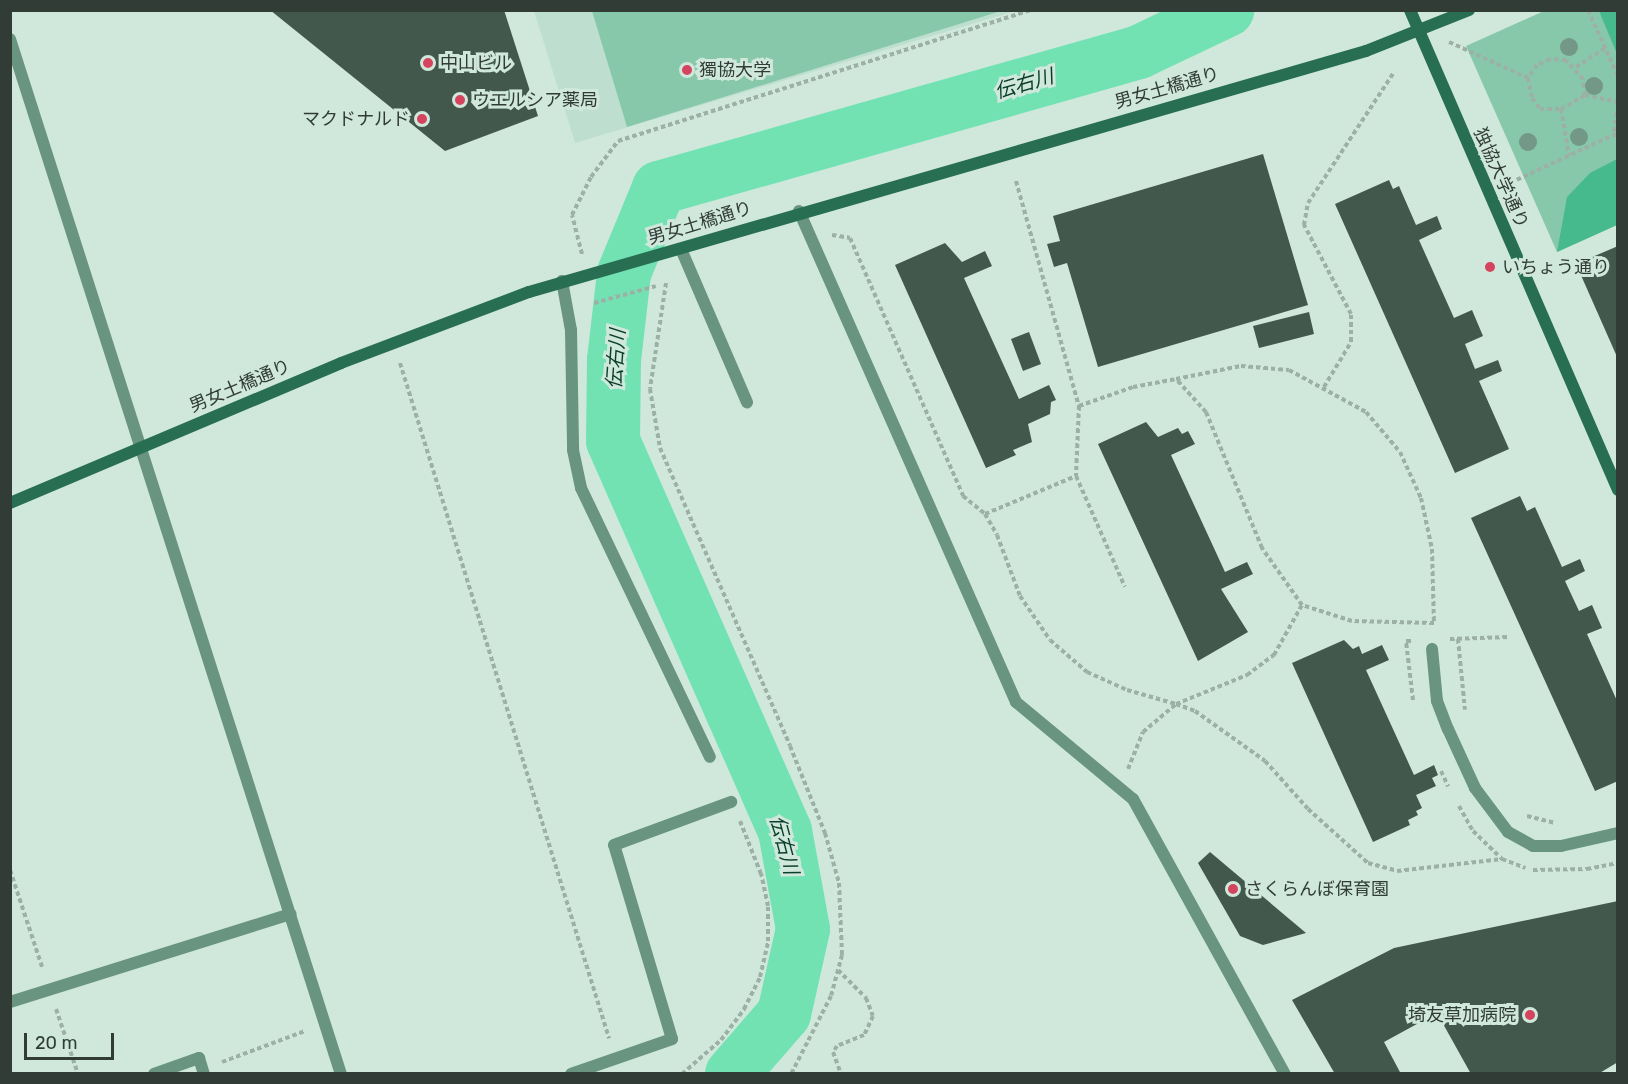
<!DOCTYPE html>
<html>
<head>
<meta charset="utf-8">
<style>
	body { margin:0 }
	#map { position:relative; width:1628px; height:1084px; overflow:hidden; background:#cfe8db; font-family:Rubik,"Noto Sans JP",sans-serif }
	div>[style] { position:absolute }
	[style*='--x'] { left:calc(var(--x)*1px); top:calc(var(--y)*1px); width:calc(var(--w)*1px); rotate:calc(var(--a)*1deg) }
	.built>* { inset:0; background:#bedfcf }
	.green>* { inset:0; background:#88c8aa }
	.forest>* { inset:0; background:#47ba8d }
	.river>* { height:54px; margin:-27px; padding:0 27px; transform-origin:27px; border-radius:27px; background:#72e2b3 }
	.building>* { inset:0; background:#42584d }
	.path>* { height:4px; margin-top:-2px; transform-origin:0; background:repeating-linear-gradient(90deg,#9cb0a6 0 4.5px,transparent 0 7.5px) }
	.lane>* { height:12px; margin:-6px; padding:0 6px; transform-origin:6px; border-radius:6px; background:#699480 }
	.street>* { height:12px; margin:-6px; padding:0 6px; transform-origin:6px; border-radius:6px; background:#699480 }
	.secondary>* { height:12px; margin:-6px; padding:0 6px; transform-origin:6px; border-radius:6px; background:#286e53 }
	.trees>* { width:18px; height:18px; margin:-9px; border-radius:50%; background:#739887 }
	.dots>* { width:16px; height:16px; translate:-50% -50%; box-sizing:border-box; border:3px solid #cfe8db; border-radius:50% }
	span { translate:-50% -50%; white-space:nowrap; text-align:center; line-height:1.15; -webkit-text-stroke:6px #cfe8db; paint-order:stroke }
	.poi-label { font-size:18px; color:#323c37 }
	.left { translate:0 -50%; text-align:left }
	.right { translate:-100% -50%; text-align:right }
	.street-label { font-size:18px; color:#323c37 }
	.water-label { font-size:20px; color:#0b3d2b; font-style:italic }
	.frame { position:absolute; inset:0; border:12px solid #323c37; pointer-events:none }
	.scale { position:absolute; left:24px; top:1033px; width:90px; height:27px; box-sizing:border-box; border:3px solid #323c37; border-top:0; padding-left:8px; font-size:18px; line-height:21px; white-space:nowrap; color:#323c37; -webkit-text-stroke:4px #cfe8db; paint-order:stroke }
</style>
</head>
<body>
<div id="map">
	<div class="built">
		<div style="clip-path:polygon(534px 11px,1015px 11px,575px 143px)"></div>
	</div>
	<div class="green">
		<div style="clip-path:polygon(592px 11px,592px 10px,1001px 11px,627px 127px)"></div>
		<div style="clip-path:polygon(1544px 11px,1617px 11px,1617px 225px,1557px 252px,1466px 46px)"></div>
	</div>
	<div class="forest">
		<div style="clip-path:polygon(1599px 11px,1617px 11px,1617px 54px)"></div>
		<div style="clip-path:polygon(1617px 159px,1617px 225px,1557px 252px,1567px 197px,1590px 173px)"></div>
	</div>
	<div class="river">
		<div style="--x:732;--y:1074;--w:79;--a:-49.1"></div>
		<div style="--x:784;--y:1014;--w:87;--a:-77.4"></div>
		<div style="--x:803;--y:929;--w:100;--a:-100.4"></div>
		<div style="--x:785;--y:831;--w:426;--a:-113.8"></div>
		<div style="--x:613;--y:441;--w:81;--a:-89.3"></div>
		<div style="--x:614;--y:360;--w:88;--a:-83.4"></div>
		<div style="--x:624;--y:273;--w:92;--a:-67.6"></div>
		<div style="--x:659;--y:188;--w:499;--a:-15.8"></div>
		<div style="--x:1139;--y:52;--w:98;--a:-25.5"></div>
	</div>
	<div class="building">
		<div style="clip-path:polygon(270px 10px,504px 10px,538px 116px,445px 151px)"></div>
		<div style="clip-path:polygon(1263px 154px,1308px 305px,1098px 367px,1067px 263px,1054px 267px,1047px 244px,1060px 241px,1053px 216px)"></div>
		<div style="clip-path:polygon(1389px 180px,1393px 189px,1399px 186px,1416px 225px,1437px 216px,1442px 229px,1419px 240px,1454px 318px,1472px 310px,1483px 336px,1465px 344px,1475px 369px,1498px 360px,1502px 371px,1479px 381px,1509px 449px,1455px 473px,1335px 204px)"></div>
		<div style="clip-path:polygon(945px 243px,962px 262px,985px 251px,992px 266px,964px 278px,1019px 399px,1049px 385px,1056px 400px,1051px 402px,1050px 414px,1028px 424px,1032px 442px,1013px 450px,1016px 455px,986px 468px,895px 265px)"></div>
		<div style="clip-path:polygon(1618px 246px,1618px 359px,1576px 264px)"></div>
		<div style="clip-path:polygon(1309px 312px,1314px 334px,1259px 348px,1253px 326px)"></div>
		<div style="clip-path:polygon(1029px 332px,1041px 364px,1023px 371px,1011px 339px)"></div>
		<div style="clip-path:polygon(1146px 422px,1158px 437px,1178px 428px,1182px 434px,1188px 431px,1195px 444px,1171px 455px,1225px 572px,1247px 562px,1253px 574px,1221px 589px,1248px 632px,1198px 661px,1098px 444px)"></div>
		<div style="clip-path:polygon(1520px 496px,1527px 511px,1535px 507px,1562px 567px,1580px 559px,1585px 571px,1565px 581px,1579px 611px,1592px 605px,1602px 628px,1587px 634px,1618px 703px,1618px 781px,1595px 791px,1471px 518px)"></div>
		<div style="clip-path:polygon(1344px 640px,1353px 649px,1359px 646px,1362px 654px,1382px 645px,1389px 660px,1366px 670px,1414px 775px,1434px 765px,1438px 775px,1432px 778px,1436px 786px,1416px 795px,1422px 808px,1416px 811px,1418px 815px,1408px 820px,1410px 825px,1373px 842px,1292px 663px)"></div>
		<div style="clip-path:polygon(1210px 852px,1306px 933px,1263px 945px,1240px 936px,1198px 863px)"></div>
		<div style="clip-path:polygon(1618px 901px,1618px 1062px,1598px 1074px,1471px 1074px,1437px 1013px,1384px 1042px,1401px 1074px,1335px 1074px,1292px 1000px,1394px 948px)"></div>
	</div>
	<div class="path">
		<div style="--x:1588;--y:10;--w:72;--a:65.6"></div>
		<div style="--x:1449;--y:42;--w:87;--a:24.5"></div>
		<div style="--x:1576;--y:67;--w:35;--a:-33"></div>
		<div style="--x:1585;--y:95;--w:16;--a:-97"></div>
		<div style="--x:1583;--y:79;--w:25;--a:-132"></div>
		<div style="--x:1566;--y:60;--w:16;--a:-176"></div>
		<div style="--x:1550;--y:59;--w:14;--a:155"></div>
		<div style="--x:1537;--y:65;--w:16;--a:125"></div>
		<div style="--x:1528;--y:78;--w:20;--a:79"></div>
		<div style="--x:1532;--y:98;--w:14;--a:54"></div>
		<div style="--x:1540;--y:109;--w:21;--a:0"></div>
		<div style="--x:1561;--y:109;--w:28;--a:-30"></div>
		<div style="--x:1585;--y:95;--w:34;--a:12"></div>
		<div style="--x:1618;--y:105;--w:30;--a:99"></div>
		<div style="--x:1613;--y:135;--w:5;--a:0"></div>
		<div style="--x:1561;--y:109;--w:47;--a:80.1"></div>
		<div style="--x:1016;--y:181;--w:234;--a:74.4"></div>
		<div style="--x:1079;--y:406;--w:57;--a:-19.4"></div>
		<div style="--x:1133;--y:387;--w:44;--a:-10.5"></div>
		<div style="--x:1510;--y:183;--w:114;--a:-25"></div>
		<div style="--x:832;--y:235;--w:18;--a:9"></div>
		<div style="--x:850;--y:238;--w:282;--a:66.3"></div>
		<div style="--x:963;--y:496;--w:28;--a:39"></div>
		<div style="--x:985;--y:514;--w:24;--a:60"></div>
		<div style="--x:997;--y:535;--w:65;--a:69.3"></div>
		<div style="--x:1020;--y:596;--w:53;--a:55.7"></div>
		<div style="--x:1050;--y:640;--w:49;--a:40.9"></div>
		<div style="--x:1087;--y:672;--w:44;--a:24.2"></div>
		<div style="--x:1127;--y:690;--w:51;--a:15.9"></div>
		<div style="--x:1176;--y:704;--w:77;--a:-22.2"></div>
		<div style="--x:1247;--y:675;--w:34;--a:-37"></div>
		<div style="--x:1274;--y:655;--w:57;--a:-60.8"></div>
		<div style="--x:1302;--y:605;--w:70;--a:-125.1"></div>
		<div style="--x:1262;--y:548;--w:147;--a:-112.4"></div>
		<div style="--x:1206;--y:412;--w:45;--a:-132.3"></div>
		<div style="--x:1176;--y:379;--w:66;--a:-11.3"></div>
		<div style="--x:1241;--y:366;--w:48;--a:4.8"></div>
		<div style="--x:1289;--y:370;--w:88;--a:28.6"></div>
		<div style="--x:1366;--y:412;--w:52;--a:49.6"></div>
		<div style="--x:1400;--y:452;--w:51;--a:65.5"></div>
		<div style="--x:1421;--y:498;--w:52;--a:77.8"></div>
		<div style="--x:1432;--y:549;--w:74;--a:88.5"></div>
		<div style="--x:1434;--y:623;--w:82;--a:-178.6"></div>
		<div style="--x:1352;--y:621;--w:52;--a:-162.3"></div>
		<div style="--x:582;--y:254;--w:40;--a:-104.4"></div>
		<div style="--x:572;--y:215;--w:42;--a:-63.4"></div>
		<div style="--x:591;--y:177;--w:45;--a:-53.1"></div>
		<div style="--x:618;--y:141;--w:433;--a:-17.6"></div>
		<div style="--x:666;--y:283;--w:107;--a:98.6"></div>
		<div style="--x:650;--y:389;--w:60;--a:80.4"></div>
		<div style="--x:660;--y:448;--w:325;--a:66.4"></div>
		<div style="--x:790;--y:746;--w:94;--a:68.1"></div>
		<div style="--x:825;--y:833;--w:52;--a:74.4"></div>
		<div style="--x:839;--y:883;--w:72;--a:87.6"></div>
		<div style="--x:842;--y:955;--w:42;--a:105"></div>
		<div style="--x:831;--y:996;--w:88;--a:117.1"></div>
		<div style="--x:594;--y:303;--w:64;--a:-15.3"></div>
		<div style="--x:400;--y:363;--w:707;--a:72.8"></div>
		<div style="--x:1324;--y:387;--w:52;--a:-59"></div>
		<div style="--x:1351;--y:342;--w:28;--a:-90"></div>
		<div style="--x:1351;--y:314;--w:101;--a:-117.8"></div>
		<div style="--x:1304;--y:225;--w:22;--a:-80"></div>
		<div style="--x:1308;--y:203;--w:157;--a:-56.7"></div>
		<div style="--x:1079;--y:406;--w:70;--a:92.5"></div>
		<div style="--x:1076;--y:476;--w:121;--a:66.2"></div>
		<div style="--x:985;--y:514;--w:99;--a:-22.7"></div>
		<div style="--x:1450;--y:639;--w:59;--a:-1.9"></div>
		<div style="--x:1458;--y:639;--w:71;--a:84.4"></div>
		<div style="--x:1413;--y:700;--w:59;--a:-96.8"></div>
		<div style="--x:1406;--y:641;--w:8;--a:0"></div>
		<div style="--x:1128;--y:769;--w:40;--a:-68"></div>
		<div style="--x:1143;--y:732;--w:43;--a:-40.3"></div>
		<div style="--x:1176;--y:704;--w:20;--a:20"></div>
		<div style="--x:1195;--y:711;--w:86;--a:35.5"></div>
		<div style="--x:1265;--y:761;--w:64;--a:48.1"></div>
		<div style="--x:1308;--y:809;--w:81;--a:42"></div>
		<div style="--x:1368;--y:863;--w:30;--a:15"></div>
		<div style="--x:1397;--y:871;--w:106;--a:-6.5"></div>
		<div style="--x:1441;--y:771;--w:17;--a:65"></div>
		<div style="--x:1459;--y:806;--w:29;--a:61"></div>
		<div style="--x:1473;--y:831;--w:40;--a:44"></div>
		<div style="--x:1502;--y:859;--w:25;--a:21"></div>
		<div style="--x:1527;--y:816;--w:29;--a:14"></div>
		<div style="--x:10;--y:870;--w:105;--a:71.7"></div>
		<div style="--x:1533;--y:870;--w:54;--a:-1.1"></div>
		<div style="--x:1587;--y:869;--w:32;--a:-11"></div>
		<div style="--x:838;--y:970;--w:40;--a:45"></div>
		<div style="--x:866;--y:998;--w:19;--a:69"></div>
		<div style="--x:873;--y:1016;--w:21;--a:115"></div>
		<div style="--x:864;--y:1035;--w:29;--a:158"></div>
		<div style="--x:837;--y:1046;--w:7;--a:124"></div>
		<div style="--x:833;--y:1052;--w:23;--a:70"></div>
		<div style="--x:56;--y:1009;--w:69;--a:71.3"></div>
		<div style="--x:222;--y:1062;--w:89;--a:-20.5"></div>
		<div style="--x:682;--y:1074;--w:52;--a:-41.1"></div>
		<div style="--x:721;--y:1040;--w:39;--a:-53"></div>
		<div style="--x:744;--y:1009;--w:36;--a:-63"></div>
		<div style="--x:760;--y:977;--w:37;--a:-77"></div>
		<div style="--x:768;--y:941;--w:35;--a:-90"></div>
		<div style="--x:768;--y:906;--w:33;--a:-102"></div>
		<div style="--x:761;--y:874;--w:57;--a:-111.6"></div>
	</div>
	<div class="lane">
		<div style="--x:681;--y:249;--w:167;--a:66.7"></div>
	</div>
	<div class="street">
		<div style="--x:10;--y:39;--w:1087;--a:72.27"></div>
		<div style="--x:799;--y:211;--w:537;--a:66.16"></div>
		<div style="--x:1016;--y:702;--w:152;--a:39.7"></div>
		<div style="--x:1133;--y:799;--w:314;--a:61.1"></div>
		<div style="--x:562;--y:281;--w:50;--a:79.6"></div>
		<div style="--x:571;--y:330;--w:120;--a:89"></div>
		<div style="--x:573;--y:450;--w:39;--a:78"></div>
		<div style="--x:581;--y:488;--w:298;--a:64.4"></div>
		<div style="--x:1432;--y:649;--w:52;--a:84.5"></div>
		<div style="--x:1437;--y:701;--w:30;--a:69"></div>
		<div style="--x:1448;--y:729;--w:65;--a:65.4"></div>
		<div style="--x:1475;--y:788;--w:55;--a:53.1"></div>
		<div style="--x:1508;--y:832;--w:29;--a:29"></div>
		<div style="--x:1533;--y:846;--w:28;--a:0"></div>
		<div style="--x:1561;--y:846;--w:58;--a:-12.8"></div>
		<div style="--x:10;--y:1002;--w:294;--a:-17.4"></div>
		<div style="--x:154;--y:1074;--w:48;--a:-19.6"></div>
		<div style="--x:199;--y:1058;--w:17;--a:73"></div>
		<div style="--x:571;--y:1074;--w:107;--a:-19.1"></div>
		<div style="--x:672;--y:1039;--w:202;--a:-106.6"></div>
		<div style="--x:614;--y:845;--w:125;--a:-20.2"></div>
	</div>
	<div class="secondary">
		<div style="--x:1410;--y:10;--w:523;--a:66.57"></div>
		<div style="--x:10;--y:503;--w:359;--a:-22.9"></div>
		<div style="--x:341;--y:363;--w:201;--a:-20.7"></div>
		<div style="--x:529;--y:292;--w:871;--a:-16.06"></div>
		<div style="--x:1366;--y:51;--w:111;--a:-21.7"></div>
	</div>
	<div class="trees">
		<div style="left:1569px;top:47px"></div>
		<div style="left:1594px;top:86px"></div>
		<div style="left:1579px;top:137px"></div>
		<div style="left:1528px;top:142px"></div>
	</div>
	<div class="dots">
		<div style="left:428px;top:63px;background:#d5445e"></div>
		<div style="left:687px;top:70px;background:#d5445e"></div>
		<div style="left:460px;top:100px;background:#d5445e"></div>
		<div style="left:422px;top:119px;background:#d5445e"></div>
		<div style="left:1490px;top:267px;background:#d5445e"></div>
		<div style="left:1233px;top:889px;background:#d5445e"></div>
		<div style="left:1530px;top:1015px;background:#d5445e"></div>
	</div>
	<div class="poi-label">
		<span class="left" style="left:440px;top:63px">中山ビル</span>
		<span class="left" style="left:699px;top:70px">獨協大学</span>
		<span class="left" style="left:472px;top:100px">ウエルシア薬局</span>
		<span class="right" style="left:410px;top:119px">マクドナルド</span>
		<span class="left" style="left:1502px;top:267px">いちょう通り</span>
		<span class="left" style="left:1245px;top:889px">さくらんぼ保育園</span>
		<span class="right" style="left:1516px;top:1015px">埼友草加病院</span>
	</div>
	<div class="street-label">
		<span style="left:1167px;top:88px;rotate:-16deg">男女土橋通り</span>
		<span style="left:1501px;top:178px;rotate:66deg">独協大学通り</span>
		<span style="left:700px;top:223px;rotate:-17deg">男女土橋通り</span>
		<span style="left:240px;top:386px;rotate:-23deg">男女土橋通り</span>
	</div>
	<div class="water-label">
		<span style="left:1024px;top:84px;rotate:-16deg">伝右川</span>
		<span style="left:616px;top:359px;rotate:-86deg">伝右川</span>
		<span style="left:784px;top:845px;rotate:75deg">伝右川</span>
	</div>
	<div class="frame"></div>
	<div class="scale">20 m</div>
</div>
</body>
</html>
